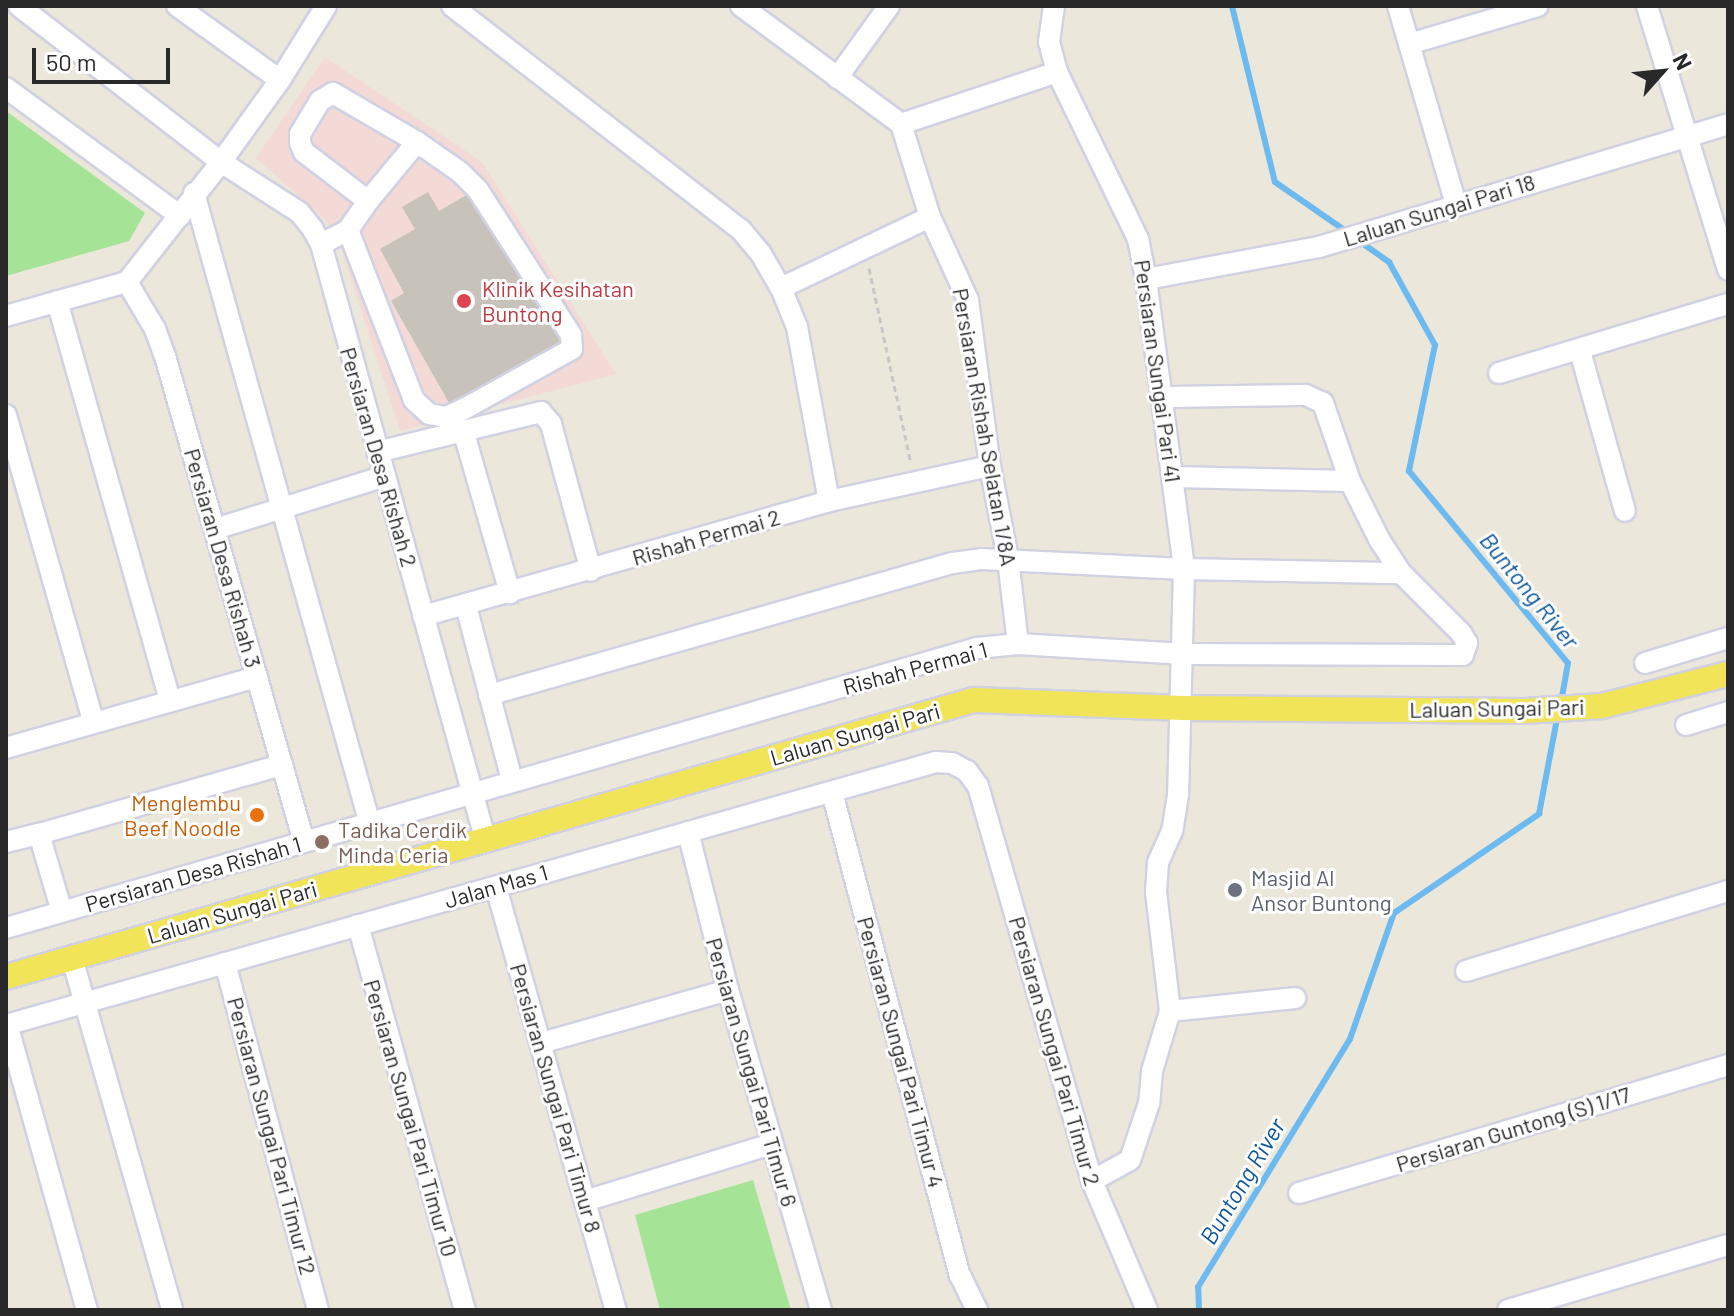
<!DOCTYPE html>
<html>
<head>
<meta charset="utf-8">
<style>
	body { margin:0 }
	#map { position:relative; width:1734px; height:1316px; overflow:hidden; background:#ece7db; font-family:Barlow,sans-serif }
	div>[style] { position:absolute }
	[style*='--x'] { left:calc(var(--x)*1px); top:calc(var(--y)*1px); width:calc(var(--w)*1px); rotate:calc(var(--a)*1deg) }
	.medical>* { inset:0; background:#f3dad7 }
	.green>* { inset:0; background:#a5e396 }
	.stream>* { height:6px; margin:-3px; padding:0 3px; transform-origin:3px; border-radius:3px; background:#6cbaf0 }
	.building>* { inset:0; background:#c7c3ba }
	.path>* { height:3px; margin-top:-1.5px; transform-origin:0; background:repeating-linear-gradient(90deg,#c7c7c7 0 6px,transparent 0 10px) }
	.roads { filter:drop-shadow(2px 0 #d0d1e2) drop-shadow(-2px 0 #d0d1e2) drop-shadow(0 2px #d0d1e2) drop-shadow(0 -2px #d0d1e2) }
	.minor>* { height:20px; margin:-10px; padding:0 10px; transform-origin:10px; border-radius:10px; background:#fff }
	.major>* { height:24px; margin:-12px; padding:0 12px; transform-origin:12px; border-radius:12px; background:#f2e459 }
	.dots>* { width:22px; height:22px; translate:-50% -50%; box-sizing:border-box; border:4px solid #fff; border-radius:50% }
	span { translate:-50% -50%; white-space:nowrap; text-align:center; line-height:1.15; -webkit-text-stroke:6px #fff; paint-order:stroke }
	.street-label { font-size:22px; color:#292929 }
	.health-label { font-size:22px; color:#be3a42 }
	.left { translate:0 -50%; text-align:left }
	.food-label { font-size:22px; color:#c56008 }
	.right { translate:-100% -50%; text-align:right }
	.education-label { font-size:22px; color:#785e54 }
	.worship-label { font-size:22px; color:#5b616d }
	.water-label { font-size:24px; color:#0c559a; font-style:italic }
	.frame { position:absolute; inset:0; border:8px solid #292929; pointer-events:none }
	.north { position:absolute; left:1622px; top:32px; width:80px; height:80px; -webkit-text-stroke:6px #fff; paint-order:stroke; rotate:63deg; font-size:22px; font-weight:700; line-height:32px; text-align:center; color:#292929 }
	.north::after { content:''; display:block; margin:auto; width:28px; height:36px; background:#292929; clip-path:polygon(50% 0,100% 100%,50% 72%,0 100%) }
	.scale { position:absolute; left:32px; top:48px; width:138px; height:36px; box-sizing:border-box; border:4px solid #292929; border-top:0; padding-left:10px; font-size:24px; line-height:28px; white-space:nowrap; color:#292929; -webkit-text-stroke:6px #fff; paint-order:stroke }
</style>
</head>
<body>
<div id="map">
	<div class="medical">
		<div style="clip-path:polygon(325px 57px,482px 162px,616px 374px,400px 431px,335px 229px,256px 158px)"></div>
	</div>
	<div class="green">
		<div style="clip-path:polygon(6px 111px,145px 213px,129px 241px,6px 276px)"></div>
		<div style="clip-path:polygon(753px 1180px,791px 1310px,660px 1310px,635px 1215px)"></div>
	</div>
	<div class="stream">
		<div style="--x:1232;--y:6;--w:181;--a:76.3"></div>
		<div style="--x:1275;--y:182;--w:91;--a:34.7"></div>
		<div style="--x:1359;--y:241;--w:37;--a:35"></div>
		<div style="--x:1389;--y:262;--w:95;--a:61"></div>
		<div style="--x:1435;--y:345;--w:129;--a:101.7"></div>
		<div style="--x:1409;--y:471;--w:249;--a:50.4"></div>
		<div style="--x:1568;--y:663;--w:40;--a:100"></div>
		<div style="--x:1199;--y:1310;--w:23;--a:-92"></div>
		<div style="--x:1198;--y:1287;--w:291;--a:-58.5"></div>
		<div style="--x:1350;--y:1039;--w:133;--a:-70.8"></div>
		<div style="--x:1394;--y:913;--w:176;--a:-34.3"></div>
		<div style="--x:1539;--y:814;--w:103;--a:-79.3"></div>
	</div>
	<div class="building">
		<div style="clip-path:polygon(428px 192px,439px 211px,470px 193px,485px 206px,564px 344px,452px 408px,391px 301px,404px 293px,380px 249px,415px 229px,402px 207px)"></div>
	</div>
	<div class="path">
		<div style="--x:869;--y:268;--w:200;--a:77.9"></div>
	</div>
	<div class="roads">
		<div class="minor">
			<div style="--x:19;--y:6;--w:255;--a:37.7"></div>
			<div style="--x:221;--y:162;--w:93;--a:32.7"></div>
			<div style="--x:299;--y:212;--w:21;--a:51"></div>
			<div style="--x:312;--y:228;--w:18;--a:61"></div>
			<div style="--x:321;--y:244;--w:620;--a:74.57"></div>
			<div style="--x:177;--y:6;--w:127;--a:35.7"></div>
			<div style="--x:452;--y:6;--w:366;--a:37.8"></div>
			<div style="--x:741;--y:230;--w:31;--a:50"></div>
			<div style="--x:761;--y:254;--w:39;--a:60"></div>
			<div style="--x:781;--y:288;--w:42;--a:67.7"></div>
			<div style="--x:797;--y:327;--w:177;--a:79.6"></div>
			<div style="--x:741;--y:6;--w:199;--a:36.4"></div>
			<div style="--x:901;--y:124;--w:164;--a:-18.4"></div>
			<div style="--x:1054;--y:6;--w:36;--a:98"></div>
			<div style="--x:1049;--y:42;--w:31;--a:75"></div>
			<div style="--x:1057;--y:72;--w:186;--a:64.1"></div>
			<div style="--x:1138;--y:239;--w:41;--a:78.7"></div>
			<div style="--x:1146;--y:279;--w:292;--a:82.5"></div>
			<div style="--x:1184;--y:569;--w:226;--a:91.5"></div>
			<div style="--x:1178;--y:795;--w:36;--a:99"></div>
			<div style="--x:1172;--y:831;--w:35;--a:114"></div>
			<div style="--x:1158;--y:863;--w:29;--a:94"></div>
			<div style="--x:1156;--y:892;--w:120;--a:83.3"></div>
			<div style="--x:1170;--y:1011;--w:63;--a:106.7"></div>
			<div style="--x:1152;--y:1071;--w:32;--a:95"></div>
			<div style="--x:1149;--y:1103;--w:60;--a:108.4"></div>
			<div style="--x:1130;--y:1160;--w:43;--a:151.1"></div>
			<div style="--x:1398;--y:6;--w:206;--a:73.7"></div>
			<div style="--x:1647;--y:6;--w:276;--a:72.9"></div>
			<div style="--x:1409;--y:44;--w:134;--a:-16.4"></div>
			<div style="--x:837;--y:78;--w:89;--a:-54.2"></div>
			<div style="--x:6;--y:88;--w:216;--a:36.3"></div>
			<div style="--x:901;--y:124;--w:97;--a:72.7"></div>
			<div style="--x:930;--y:217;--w:91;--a:65.4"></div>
			<div style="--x:968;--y:300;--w:167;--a:82.5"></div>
			<div style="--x:990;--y:466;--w:95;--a:79"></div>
			<div style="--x:1008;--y:559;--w:86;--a:83.3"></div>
			<div style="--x:194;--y:193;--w:655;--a:74.42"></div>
			<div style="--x:368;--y:201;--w:77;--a:-50.3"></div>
			<div style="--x:321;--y:244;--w:30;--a:-27"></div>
			<div style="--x:348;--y:230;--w:35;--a:-55"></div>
			<div style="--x:368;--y:201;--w:81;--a:-142.6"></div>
			<div style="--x:304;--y:152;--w:10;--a:-114"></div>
			<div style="--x:300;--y:143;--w:9;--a:-90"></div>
			<div style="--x:300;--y:134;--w:39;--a:-59"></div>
			<div style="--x:320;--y:101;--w:15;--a:-32"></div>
			<div style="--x:333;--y:93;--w:97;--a:30.3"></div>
			<div style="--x:417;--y:142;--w:52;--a:34.9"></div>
			<div style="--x:460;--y:172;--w:25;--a:45"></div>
			<div style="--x:478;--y:190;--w:172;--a:57.3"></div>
			<div style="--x:571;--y:335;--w:14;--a:86"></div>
			<div style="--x:572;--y:349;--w:124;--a:150.9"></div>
			<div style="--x:464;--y:409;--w:20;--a:156"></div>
			<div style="--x:446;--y:417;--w:17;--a:-170"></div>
			<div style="--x:429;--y:414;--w:21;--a:-137"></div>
			<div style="--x:414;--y:400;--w:182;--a:-111.2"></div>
			<div style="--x:1146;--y:279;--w:176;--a:-10.5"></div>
			<div style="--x:1319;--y:247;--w:427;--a:-16.7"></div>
			<div style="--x:127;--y:282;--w:55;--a:59.2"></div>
			<div style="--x:155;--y:329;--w:29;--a:70"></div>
			<div style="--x:165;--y:356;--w:505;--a:74.04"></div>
			<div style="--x:781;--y:288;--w:165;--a:-25.5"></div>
			<div style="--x:57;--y:301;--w:416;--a:74.2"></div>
			<div style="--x:6;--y:316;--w:126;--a:-15.7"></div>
			<div style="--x:127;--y:282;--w:152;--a:-51.9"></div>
			<div style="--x:221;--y:162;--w:101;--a:-54.3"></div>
			<div style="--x:280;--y:80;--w:87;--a:-58.1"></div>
			<div style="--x:1580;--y:351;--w:166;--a:74.3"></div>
			<div style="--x:1499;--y:373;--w:239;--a:-16.8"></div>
			<div style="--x:6;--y:415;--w:320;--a:74.1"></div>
			<div style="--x:463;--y:430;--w:170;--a:73.9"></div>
			<div style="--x:377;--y:452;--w:169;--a:-13.7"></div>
			<div style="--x:541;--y:412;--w:16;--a:50"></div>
			<div style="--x:551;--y:424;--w:152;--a:74.8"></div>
			<div style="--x:1174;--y:477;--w:176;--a:1.3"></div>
			<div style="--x:215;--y:529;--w:178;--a:-17.3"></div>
			<div style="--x:466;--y:606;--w:180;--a:75.2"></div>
			<div style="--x:423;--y:616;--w:422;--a:-15.8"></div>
			<div style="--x:829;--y:501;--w:165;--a:-12.3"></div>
			<div style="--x:1645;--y:663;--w:87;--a:-16.8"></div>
			<div style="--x:489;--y:695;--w:482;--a:-15.9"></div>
			<div style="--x:953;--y:563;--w:28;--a:-8"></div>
			<div style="--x:981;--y:559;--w:203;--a:2.8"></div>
			<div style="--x:1184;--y:569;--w:217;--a:1.1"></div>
			<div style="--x:1686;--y:725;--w:44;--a:-17.2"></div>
			<div style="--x:6;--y:748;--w:261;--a:-15.8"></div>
			<div style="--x:832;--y:792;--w:500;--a:75.2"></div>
			<div style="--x:960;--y:1275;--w:39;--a:64"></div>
			<div style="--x:688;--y:832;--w:163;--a:75.8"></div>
			<div style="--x:728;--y:990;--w:333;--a:73.8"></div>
			<div style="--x:6;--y:842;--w:34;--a:-14"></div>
			<div style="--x:496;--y:887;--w:440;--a:74.2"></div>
			<div style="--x:62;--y:912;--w:81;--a:-106.4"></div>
			<div style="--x:39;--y:834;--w:253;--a:-15.9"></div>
			<div style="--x:358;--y:925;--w:400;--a:74.5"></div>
			<div style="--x:6;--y:928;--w:1011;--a:-16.09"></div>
			<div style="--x:977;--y:648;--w:41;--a:-5.6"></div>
			<div style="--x:1018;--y:644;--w:167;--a:3.4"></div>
			<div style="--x:1185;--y:654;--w:278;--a:0.2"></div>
			<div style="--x:1463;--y:655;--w:13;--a:-72"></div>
			<div style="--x:1467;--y:643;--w:12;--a:-121"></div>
			<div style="--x:1461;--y:633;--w:85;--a:-135"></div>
			<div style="--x:1401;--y:573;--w:38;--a:-123"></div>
			<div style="--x:1380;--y:541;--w:67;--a:-116.6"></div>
			<div style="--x:1350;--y:481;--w:83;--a:-109.1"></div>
			<div style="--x:1323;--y:403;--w:19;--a:-155"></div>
			<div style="--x:1306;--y:395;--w:144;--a:179.2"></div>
			<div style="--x:72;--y:958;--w:366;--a:74.1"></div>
			<div style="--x:225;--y:963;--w:359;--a:75"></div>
			<div style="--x:1466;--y:971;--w:274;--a:-17"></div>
			<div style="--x:1170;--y:1011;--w:126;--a:-5.9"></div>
			<div style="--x:7;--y:1024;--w:297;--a:74.4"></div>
			<div style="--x:6;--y:1025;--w:966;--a:-15.79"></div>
			<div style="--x:936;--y:762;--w:16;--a:4"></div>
			<div style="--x:952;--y:763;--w:17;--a:28"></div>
			<div style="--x:967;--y:771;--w:19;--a:54"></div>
			<div style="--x:978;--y:786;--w:411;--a:73.9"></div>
			<div style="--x:1092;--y:1181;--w:140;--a:66.9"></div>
			<div style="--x:541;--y:1043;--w:194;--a:-15.8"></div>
			<div style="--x:1299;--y:1193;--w:448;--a:-16.6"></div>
			<div style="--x:585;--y:1201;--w:195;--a:-17"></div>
			<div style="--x:1508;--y:1310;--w:229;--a:-16.5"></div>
		</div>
		<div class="major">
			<div style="--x:6;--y:977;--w:1007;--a:-15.97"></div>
			<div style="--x:974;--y:700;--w:209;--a:2.2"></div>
			<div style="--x:1183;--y:708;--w:341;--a:0.5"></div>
			<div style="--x:1524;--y:711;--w:78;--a:-3.7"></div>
			<div style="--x:1602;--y:706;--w:130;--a:-14.3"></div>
		</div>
	</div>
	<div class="dots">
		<div style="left:464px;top:301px;background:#e0444e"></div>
		<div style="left:257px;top:815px;background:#e8710a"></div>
		<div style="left:322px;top:842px;background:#8d6e63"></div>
		<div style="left:1235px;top:890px;background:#6b7280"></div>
	</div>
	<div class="street-label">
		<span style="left:1439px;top:210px;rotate:-17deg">Laluan Sungai Pari 18</span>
		<span style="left:1158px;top:371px;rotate:82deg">Persiaran Sungai Pari 41</span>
		<span style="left:985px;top:427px;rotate:80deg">Persiaran Rishah Selatan 1/8A</span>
		<span style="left:379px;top:457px;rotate:74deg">Persiaran Desa Rishah 2</span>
		<span style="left:706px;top:537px;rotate:-16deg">Rishah Permai 2</span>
		<span style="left:223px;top:558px;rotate:74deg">Persiaran Desa Rishah 3</span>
		<span style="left:915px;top:668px;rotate:-15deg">Rishah Permai 1</span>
		<span style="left:1497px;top:708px;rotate:-1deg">Laluan Sungai Pari</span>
		<span style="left:855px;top:734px;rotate:-16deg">Laluan Sungai Pari</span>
		<span style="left:193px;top:874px;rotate:-16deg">Persiaran Desa Rishah 1</span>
		<span style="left:496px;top:886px;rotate:-16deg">Jalan Mas 1</span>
		<span style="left:232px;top:912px;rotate:-16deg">Laluan Sungai Pari</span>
		<span style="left:1055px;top:1051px;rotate:74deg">Persiaran Sungai Pari Timur 2</span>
		<span style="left:901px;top:1052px;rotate:75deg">Persiaran Sungai Pari Timur 4</span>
		<span style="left:752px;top:1072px;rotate:74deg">Persiaran Sungai Pari Timur 6</span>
		<span style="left:556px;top:1098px;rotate:74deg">Persiaran Sungai Pari Timur 8</span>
		<span style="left:411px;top:1118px;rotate:74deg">Persiaran Sungai Pari Timur 10</span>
		<span style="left:1513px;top:1129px;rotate:-17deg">Persiaran Guntong (S) 1/17</span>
		<span style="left:272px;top:1136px;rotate:75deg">Persiaran Sungai Pari Timur 12</span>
	</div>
	<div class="health-label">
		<span class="left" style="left:482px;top:301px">Klinik Kesihatan<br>Buntong</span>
	</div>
	<div class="food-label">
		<span class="right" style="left:241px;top:815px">Menglembu<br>Beef Noodle</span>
	</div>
	<div class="education-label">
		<span class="left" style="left:338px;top:842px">Tadika Cerdik<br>Minda Ceria</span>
	</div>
	<div class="worship-label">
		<span class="left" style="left:1251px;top:890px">Masjid Al<br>Ansor Buntong</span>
	</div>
	<div class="water-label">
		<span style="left:1530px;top:590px;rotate:51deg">Buntong River</span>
		<span style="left:1242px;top:1181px;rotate:-59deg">Buntong River</span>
	</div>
	<div class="frame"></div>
	<div class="north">N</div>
	<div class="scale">50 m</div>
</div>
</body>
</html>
